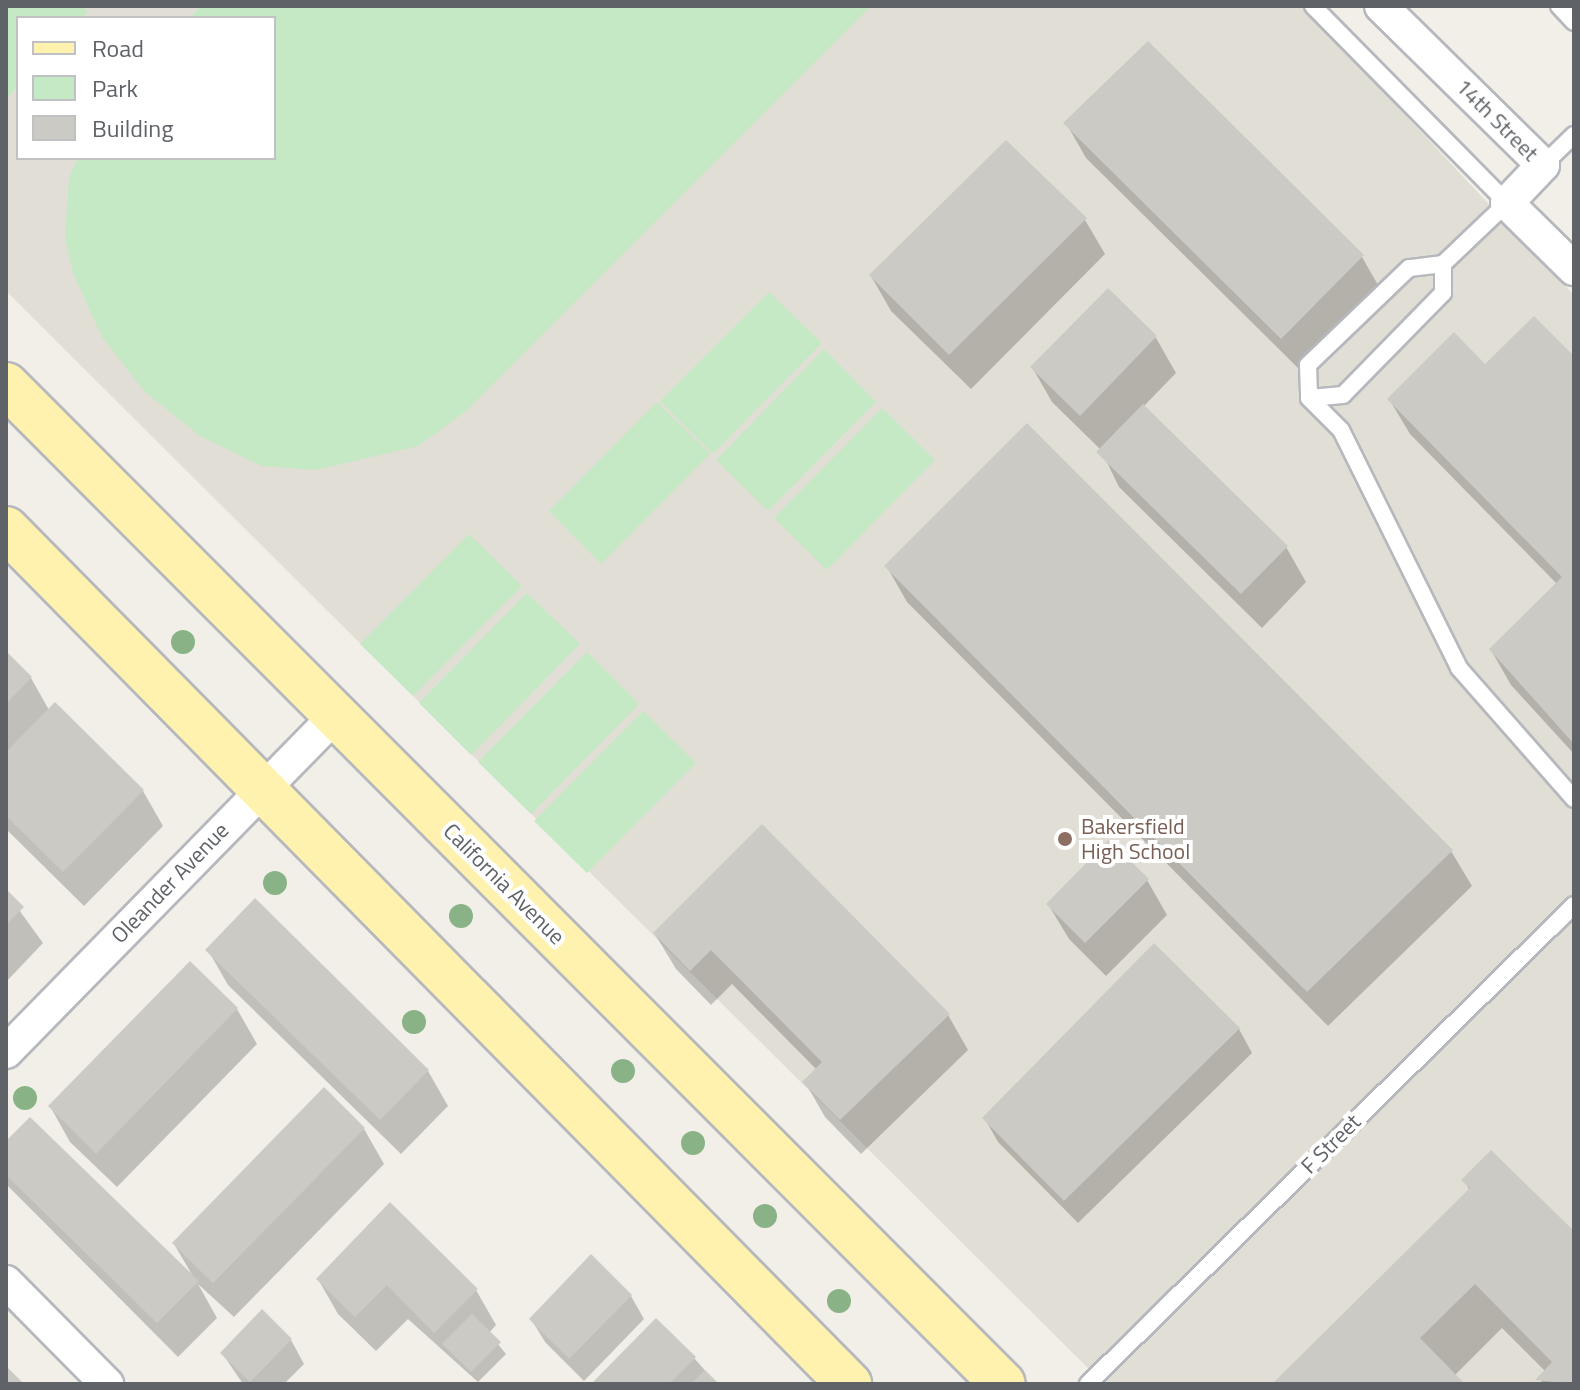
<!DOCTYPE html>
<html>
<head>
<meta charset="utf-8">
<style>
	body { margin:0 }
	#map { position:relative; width:1580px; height:1390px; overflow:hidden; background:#f1efe8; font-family:"Titillium Web",sans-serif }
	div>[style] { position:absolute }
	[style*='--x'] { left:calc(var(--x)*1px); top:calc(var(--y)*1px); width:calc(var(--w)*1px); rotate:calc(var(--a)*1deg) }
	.education>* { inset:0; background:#e1ded6 }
	.green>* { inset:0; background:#c5e8c5 }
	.shadow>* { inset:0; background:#0003 }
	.building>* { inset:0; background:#cccac5 }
	.roads { filter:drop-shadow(2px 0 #b5b8bc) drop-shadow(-2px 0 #b5b8bc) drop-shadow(0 2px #b5b8bc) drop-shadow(0 -2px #b5b8bc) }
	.service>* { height:16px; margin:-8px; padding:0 8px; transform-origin:8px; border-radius:8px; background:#fff }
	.minor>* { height:32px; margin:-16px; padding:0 16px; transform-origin:16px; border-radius:16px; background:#fff }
	.primary>* { height:44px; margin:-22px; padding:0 22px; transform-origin:22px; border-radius:22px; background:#fff2af }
	.trees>* { width:24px; height:24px; margin:-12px; border-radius:50%; background:#89b387 }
	.dots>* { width:22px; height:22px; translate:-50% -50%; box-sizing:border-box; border:4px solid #fff; border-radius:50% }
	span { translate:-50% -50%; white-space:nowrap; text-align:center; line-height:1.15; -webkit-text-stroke:8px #fff; paint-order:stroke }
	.street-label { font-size:22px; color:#5f6368 }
	.education-label { font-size:22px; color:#785e54 }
	.left { translate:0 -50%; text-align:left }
	.frame { position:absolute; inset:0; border:8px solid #5f6368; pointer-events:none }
	.legend { position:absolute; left:16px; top:16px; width:260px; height:144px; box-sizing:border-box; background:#fff; border:2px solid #bfc1c3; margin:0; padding:10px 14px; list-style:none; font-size:24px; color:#5f6368 }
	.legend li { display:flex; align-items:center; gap:16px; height:40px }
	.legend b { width:40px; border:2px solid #bfc1c3 }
</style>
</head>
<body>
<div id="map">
	<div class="education">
		<div style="clip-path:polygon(evenodd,6px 6px,1303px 6px,1574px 295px,1574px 1384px,1104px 1384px,6px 291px,6px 6px,18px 18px,274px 18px,274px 158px,18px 158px,18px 18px)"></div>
	</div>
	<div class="green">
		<div style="clip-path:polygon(6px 6px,82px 6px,88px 12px,82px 18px,18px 18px,18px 86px,6px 99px)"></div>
		<div style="clip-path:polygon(201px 6px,871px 6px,466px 411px,418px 446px,316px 470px,262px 466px,200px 436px,145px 392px,102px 337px,73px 273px,65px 238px,69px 178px,78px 158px,274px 158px,274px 18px,189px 18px)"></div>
		<div style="clip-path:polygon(769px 292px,822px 343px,713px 454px,660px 401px)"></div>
		<div style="clip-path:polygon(824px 349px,876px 402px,768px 511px,716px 460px)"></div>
		<div style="clip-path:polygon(657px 402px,710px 454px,601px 564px,549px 511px)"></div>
		<div style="clip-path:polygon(882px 408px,935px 460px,827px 570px,774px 518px)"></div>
		<div style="clip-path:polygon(469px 534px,522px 586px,413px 696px,360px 644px)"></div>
		<div style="clip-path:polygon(527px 593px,580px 644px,471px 755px,419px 703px)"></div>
		<div style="clip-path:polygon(587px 652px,639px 704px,531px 814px,478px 762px)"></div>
		<div style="clip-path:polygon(643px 711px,696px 763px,587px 873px,534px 821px)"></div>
	</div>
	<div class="shadow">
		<div style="clip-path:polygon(1066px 123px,1362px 257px,1382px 292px,1302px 372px,1086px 158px)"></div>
		<div style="clip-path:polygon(1085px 220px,1105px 254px,971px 389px,891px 311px,871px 276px)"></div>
		<div style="clip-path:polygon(1108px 290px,1156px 338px,1176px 373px,1143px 407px,1286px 547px,1306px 582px,1262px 628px,1119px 487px,1101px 450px,1052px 402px,1032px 367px)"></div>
		<div style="clip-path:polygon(1574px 358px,1574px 754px,1511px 685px,1491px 650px,1557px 584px,1410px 434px,1389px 399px,1485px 367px)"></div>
		<div style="clip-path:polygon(887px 567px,1451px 851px,1472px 886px,1328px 1026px,907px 602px)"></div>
		<div style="clip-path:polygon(6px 654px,31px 678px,49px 710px,143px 791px,163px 826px,84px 906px,6px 829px)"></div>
		<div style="clip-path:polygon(1147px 880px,1167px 915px,1106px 976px,1069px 939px,1048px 904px)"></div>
		<div style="clip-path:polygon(6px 892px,43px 943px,6px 982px)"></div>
		<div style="clip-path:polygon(655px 934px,948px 1015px,968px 1050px,861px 1154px,825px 1117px,805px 1082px,817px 1070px,732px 984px,711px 1005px,676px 969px)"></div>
		<div style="clip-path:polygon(1154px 946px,1239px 1029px,1252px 1053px,1078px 1223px,998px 1142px,985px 1119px)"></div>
		<div style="clip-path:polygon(208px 950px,428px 1071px,448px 1106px,401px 1154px,228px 985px)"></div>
		<div style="clip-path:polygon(237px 1009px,257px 1044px,117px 1187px,70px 1142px,50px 1106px)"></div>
		<div style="clip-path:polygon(364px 1129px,384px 1164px,234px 1317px,198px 1284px,217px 1318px,178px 1357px,6px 1184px,6px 1144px,194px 1278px,174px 1244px)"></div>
		<div style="clip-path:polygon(1464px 1180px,1574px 1234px,1574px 1384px,1540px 1384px,1546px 1372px,1502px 1328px,1454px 1376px,1462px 1384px,1274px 1384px,1470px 1191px)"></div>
		<div style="clip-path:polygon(318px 1279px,476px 1290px,496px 1325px,489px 1333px,506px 1354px,478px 1382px,408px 1319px,376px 1351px,338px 1314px)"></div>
		<div style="clip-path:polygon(631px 1296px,644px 1319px,584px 1381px,545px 1342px,531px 1319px)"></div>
		<div style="clip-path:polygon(291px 1340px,304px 1364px,284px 1384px,243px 1384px,222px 1353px)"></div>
		<div style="clip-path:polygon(694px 1358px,717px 1384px,593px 1384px)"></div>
	</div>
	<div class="building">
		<div style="clip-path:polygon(1148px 41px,1364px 255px,1281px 339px,1063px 123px)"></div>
		<div style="clip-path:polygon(1006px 140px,1087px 218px,949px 355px,869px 275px)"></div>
		<div style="clip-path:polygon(1108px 288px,1157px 336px,1080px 416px,1030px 367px)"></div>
		<div style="clip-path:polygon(1534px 316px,1574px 356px,1574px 744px,1489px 649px,1562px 577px,1387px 399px,1454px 332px,1485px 364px)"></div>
		<div style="clip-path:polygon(1143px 404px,1288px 546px,1241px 594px,1096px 452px)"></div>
		<div style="clip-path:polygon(1027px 423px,1453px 850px,1307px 992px,884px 566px)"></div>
		<div style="clip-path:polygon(6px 651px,32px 677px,6px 704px)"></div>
		<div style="clip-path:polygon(55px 702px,144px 790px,63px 872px,6px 816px,6px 752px)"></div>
		<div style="clip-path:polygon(762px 824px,950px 1014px,840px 1120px,802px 1082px,822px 1062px,711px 950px,690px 971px,653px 933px)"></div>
		<div style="clip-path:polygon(1109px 840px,1149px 879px,1085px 943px,1046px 904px)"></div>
		<div style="clip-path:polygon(6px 889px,24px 907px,6px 925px)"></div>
		<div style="clip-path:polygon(255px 898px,429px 1070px,380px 1120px,205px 950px)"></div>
		<div style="clip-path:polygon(1154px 943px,1240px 1028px,1064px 1201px,982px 1118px)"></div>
		<div style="clip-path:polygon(190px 961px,238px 1008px,96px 1154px,48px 1106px)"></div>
		<div style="clip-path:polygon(324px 1087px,365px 1128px,213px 1283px,172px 1243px)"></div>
		<div style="clip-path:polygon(30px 1117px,199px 1281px,157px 1323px,6px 1175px,6px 1141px)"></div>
		<div style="clip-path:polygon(1491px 1150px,1574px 1231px,1574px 1384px,1535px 1380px,1552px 1362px,1475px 1284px,1420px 1338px,1465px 1384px,1272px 1384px,1470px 1188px,1461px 1180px)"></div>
		<div style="clip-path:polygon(390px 1202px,478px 1289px,434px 1333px,387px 1285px,355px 1317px,316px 1279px)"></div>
		<div style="clip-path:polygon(591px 1254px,632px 1295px,569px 1359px,529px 1319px)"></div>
		<div style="clip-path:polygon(262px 1309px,292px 1339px,250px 1382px,220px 1353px)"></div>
		<div style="clip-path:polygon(472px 1314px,501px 1342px,471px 1372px,442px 1344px)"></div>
		<div style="clip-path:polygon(656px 1318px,696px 1357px,669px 1384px,591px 1384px)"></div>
		<div style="clip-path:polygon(6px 1366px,24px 1384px,6px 1384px)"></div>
		<div style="clip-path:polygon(705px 1370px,719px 1384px,691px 1384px)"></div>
	</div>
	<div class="roads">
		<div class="service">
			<div style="--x:1313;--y:6;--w:276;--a:45.4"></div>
			<div style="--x:1507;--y:203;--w:88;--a:136.4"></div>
			<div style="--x:1443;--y:264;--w:34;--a:173"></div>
			<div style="--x:1409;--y:268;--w:140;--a:136.2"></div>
			<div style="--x:1308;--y:365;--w:33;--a:88"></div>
			<div style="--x:1309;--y:398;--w:45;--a:45"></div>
			<div style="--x:1341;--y:430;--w:266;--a:63.6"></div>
			<div style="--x:1459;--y:668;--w:174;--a:48.7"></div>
			<div style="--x:1559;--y:6;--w:22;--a:47"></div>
			<div style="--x:1543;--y:165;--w:43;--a:-44.1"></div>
			<div style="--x:1309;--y:398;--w:34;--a:-5"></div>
			<div style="--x:1343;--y:395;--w:143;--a:-45.6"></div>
			<div style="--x:1443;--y:293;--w:29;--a:-90"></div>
			<div style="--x:1088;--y:1384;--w:682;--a:-44.58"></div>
		</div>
		<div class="minor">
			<div style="--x:1381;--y:6;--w:227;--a:44.5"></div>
			<div style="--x:1543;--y:165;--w:52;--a:133.5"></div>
			<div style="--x:1507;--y:203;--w:94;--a:44.6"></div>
			<div style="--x:6;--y:1052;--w:472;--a:-45.6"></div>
			<div style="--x:6;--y:1282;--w:144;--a:45.3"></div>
		</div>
		<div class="primary">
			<div style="--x:6;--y:385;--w:1411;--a:45.06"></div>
			<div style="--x:6;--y:529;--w:1201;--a:45.4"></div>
		</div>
	</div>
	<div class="trees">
		<div style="left:183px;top:642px"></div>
		<div style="left:275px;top:883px"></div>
		<div style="left:461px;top:916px"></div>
		<div style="left:414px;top:1022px"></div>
		<div style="left:623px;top:1071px"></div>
		<div style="left:25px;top:1098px"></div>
		<div style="left:693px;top:1143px"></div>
		<div style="left:765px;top:1216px"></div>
		<div style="left:839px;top:1301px"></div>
	</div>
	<div class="dots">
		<div style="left:1065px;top:839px;background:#8d6e63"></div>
	</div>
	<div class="street-label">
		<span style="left:1497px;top:120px;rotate:45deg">14th Street</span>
		<span style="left:170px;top:883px;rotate:-46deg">Oleander Avenue</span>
		<span style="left:504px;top:884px;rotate:45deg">California Avenue</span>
		<span style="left:1331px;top:1144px;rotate:-45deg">F Street</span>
	</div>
	<div class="education-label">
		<span class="left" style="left:1081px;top:839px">Bakersfield<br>High School</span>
	</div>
	<div class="frame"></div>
	<ul class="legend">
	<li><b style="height:10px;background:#fff2af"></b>Road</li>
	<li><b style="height:22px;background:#c5e8c5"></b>Park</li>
	<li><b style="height:22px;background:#cccac5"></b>Building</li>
	</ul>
</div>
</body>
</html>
